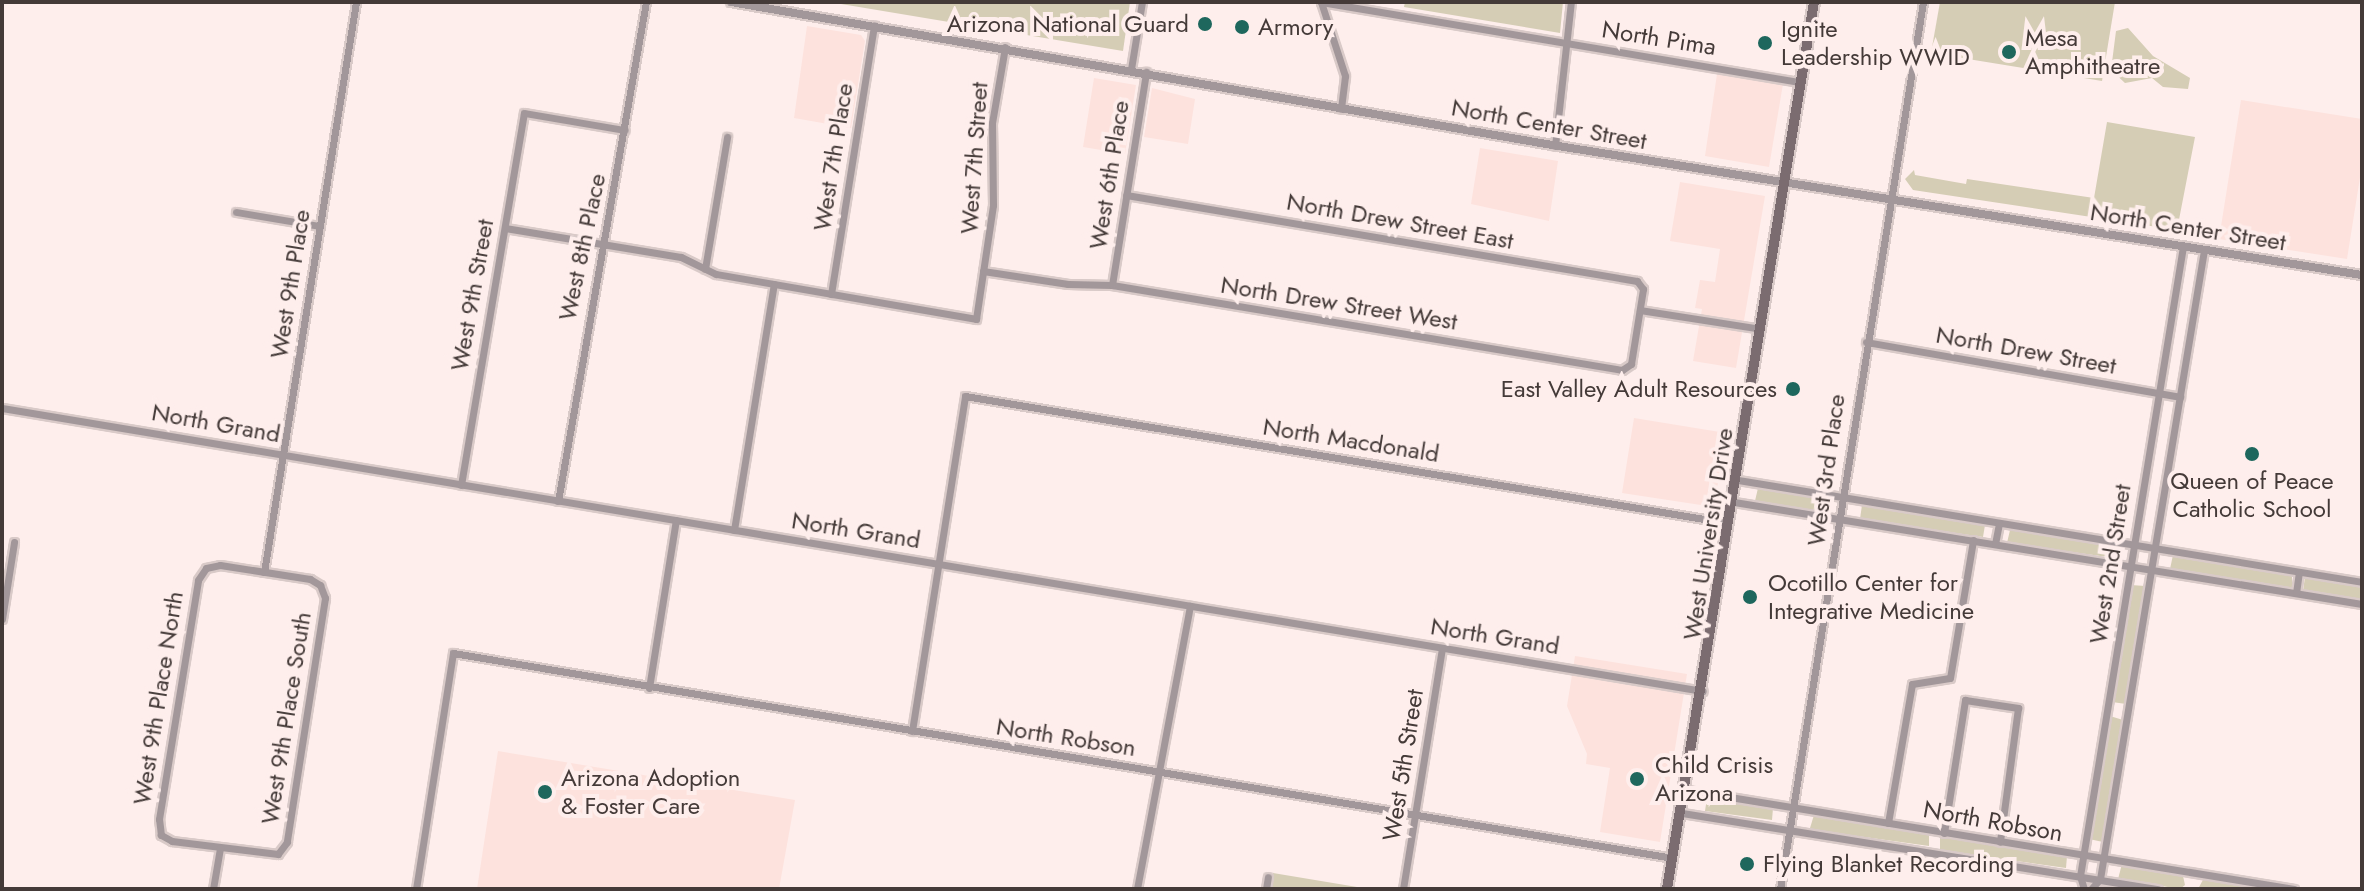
<!DOCTYPE html>
<html>
<head>
<meta charset="utf-8">
<style>
	body { margin:0 }
	#map { position:relative; width:2364px; height:891px; overflow:hidden; background:#feeeec; font-family:Jost,sans-serif }
	div>[style] { position:absolute }
	[style*='--x'] { left:calc(var(--x)*1px); top:calc(var(--y)*1px); width:calc(var(--w)*1px); rotate:calc(var(--a)*1deg) }
	.built>* { inset:0; background:#fde2dd }
	.green>* { inset:0; background:#d5cdb5 }
	.roads { filter:drop-shadow(2px 0 #d9cac8) drop-shadow(-2px 0 #d9cac8) drop-shadow(0 2px #d9cac8) drop-shadow(0 -2px #d9cac8) }
	.minor>* { height:7px; margin:-3.5px; padding:0 3.5px; transform-origin:3.5px; border-radius:3.5px; background:#a2979a }
	.tertiary>* { height:8px; margin:-4px; padding:0 4px; transform-origin:4px; border-radius:4px; background:#a2979a }
	.secondary>* { height:10px; margin:-5px; padding:0 5px; transform-origin:5px; border-radius:5px; background:#7b6c70 }
	.dots>* { width:22px; height:22px; translate:-50% -50%; box-sizing:border-box; border:4px solid #feeeec; border-radius:50% }
	span { translate:-50% -50%; white-space:nowrap; text-align:center; line-height:1.15; -webkit-text-stroke:8px #feeeec; paint-order:stroke }
	.poi-label { font-size:24px; color:#443a38 }
	.right { translate:-100% -50%; text-align:right }
	.left { translate:0 -50%; text-align:left }
	.street-label { font-size:24px; color:#443a38 }
	.frame { position:absolute; inset:0; border:4px solid #443a38; pointer-events:none }
</style>
</head>
<body>
<div id="map">
	<div class="built">
		<div style="clip-path:polygon(807px 26px,861px 35px,865px 41px,851px 128px,794px 118px)"></div>
		<div style="clip-path:polygon(1717px 74px,1783px 84px,1769px 167px,1705px 156px)"></div>
		<div style="clip-path:polygon(1094px 78px,1136px 85px,1125px 154px,1083px 147px)"></div>
		<div style="clip-path:polygon(1152px 88px,1195px 99px,1188px 144px,1144px 137px)"></div>
		<div style="clip-path:polygon(2241px 100px,2362px 119px,2362px 165px,2347px 259px,2219px 239px)"></div>
		<div style="clip-path:polygon(1480px 148px,1558px 161px,1549px 221px,1471px 204px)"></div>
		<div style="clip-path:polygon(1680px 182px,1765px 196px,1736px 368px,1693px 361px,1702px 309px,1695px 308px,1700px 280px,1715px 282px,1720px 249px,1670px 241px)"></div>
		<div style="clip-path:polygon(1634px 418px,1726px 433px,1714px 507px,1622px 493px)"></div>
		<div style="clip-path:polygon(1575px 656px,1687px 674px,1660px 842px,1600px 832px,1610px 768px,1586px 764px,1587px 754px,1567px 706px)"></div>
		<div style="clip-path:polygon(498px 751px,795px 800px,779px 889px,477px 889px)"></div>
	</div>
	<div class="green">
		<div style="clip-path:polygon(829px 2px,1130px 2px,1123px 51px)"></div>
		<div style="clip-path:polygon(1405px 2px,1563px 2px,1560px 33px,1404px 7px)"></div>
		<div style="clip-path:polygon(1940px 2px,2115px 2px,2102px 81px,1931px 53px)"></div>
		<div style="clip-path:polygon(2128px 28px,2153px 56px,2190px 78px,2188px 89px,2163px 87px,2152px 78px,2125px 83px,2111px 70px,2116px 31px)"></div>
		<div style="clip-path:polygon(2107px 122px,2195px 137px,2177px 230px,1913px 190px,1905px 179px,1914px 170px,1915px 175px,1966px 184px,1967px 179px,2094px 198px)"></div>
		<div style="clip-path:polygon(1758px 488px,1821px 498px,1818px 512px,1755px 501px)"></div>
		<div style="clip-path:polygon(1862px 505px,1985px 525px,1983px 537px,1860px 519px)"></div>
		<div style="clip-path:polygon(2010px 530px,2116px 547px,2115px 558px,2007px 543px)"></div>
		<div style="clip-path:polygon(2173px 555px,2292px 575px,2292px 588px,2170px 569px)"></div>
		<div style="clip-path:polygon(2305px 577px,2362px 586px,2362px 601px,2303px 591px)"></div>
		<div style="clip-path:polygon(2131px 585px,2145px 586px,2126px 704px,2112px 702px)"></div>
		<div style="clip-path:polygon(2110px 716px,2123px 720px,2103px 842px,2089px 839px)"></div>
		<div style="clip-path:polygon(1707px 798px,1773px 808px,1772px 820px,1705px 811px)"></div>
		<div style="clip-path:polygon(1814px 815px,1929px 834px,1929px 846px,1814px 830px,1810px 828px)"></div>
		<div style="clip-path:polygon(1940px 837px,2067px 856px,2066px 868px,1940px 850px)"></div>
		<div style="clip-path:polygon(2122px 864px,2183px 876px,2185px 885px,2180px 889px,2118px 879px)"></div>
		<div style="clip-path:polygon(1273px 873px,1369px 889px,1271px 889px)"></div>
		<div style="clip-path:polygon(2204px 878px,2268px 889px,2198px 889px)"></div>
	</div>
	<div class="roads">
		<div class="minor">
			<div style="--x:1321;--y:2;--w:487;--a:9.5"></div>
			<div style="--x:1321;--y:2;--w:78;--a:72"></div>
			<div style="--x:1345;--y:76;--w:33;--a:97"></div>
			<div style="--x:1131;--y:69;--w:68;--a:-80.7"></div>
			<div style="--x:1555;--y:146;--w:145;--a:-83.7"></div>
			<div style="--x:236;--y:212;--w:85;--a:9.5"></div>
			<div style="--x:505;--y:228;--w:178;--a:9.4"></div>
			<div style="--x:681;--y:257;--w:39;--a:26"></div>
			<div style="--x:716;--y:274;--w:264;--a:9.8"></div>
			<div style="--x:976;--y:319;--w:115;--a:-81.5"></div>
			<div style="--x:993;--y:205;--w:82;--a:-90.7"></div>
			<div style="--x:992;--y:123;--w:77;--a:-80.3"></div>
			<div style="--x:705;--y:269;--w:134;--a:-80.5"></div>
			<div style="--x:983;--y:271;--w:86;--a:8.7"></div>
			<div style="--x:1068;--y:284;--w:44;--a:1.3"></div>
			<div style="--x:1112;--y:285;--w:517;--a:9.46"></div>
			<div style="--x:1622;--y:370;--w:11;--a:-34"></div>
			<div style="--x:1631;--y:364;--w:76;--a:-80.9"></div>
			<div style="--x:1643;--y:289;--w:10;--a:-127"></div>
			<div style="--x:1637;--y:281;--w:518;--a:-170.45"></div>
			<div style="--x:1112;--y:285;--w:216;--a:-80.9"></div>
			<div style="--x:831;--y:294;--w:272;--a:-80.9"></div>
			<div style="--x:1640;--y:310;--w:122;--a:8.9"></div>
			<div style="--x:1866;--y:342;--w:319;--a:9.9"></div>
			<div style="--x:2;--y:408;--w:1724;--a:9.45"></div>
			<div style="--x:1738;--y:480;--w:632;--a:9.28"></div>
			<div style="--x:461;--y:485;--w:377;--a:-80.4"></div>
			<div style="--x:524;--y:113;--w:102;--a:9.6"></div>
			<div style="--x:558;--y:501;--w:507;--a:-80"></div>
			<div style="--x:1734;--y:502;--w:636;--a:9.23"></div>
			<div style="--x:734;--y:530;--w:249;--a:-80.8"></div>
			<div style="--x:1995;--y:544;--w:21;--a:-79"></div>
			<div style="--x:220;--y:565;--w:91;--a:8.8"></div>
			<div style="--x:310;--y:579;--w:12;--a:31"></div>
			<div style="--x:320;--y:585;--w:14;--a:69"></div>
			<div style="--x:325;--y:598;--w:247;--a:98.9"></div>
			<div style="--x:287;--y:842;--w:15;--a:127"></div>
			<div style="--x:278;--y:854;--w:107;--a:-173"></div>
			<div style="--x:172;--y:841;--w:13;--a:-151"></div>
			<div style="--x:161;--y:835;--w:16;--a:-97"></div>
			<div style="--x:159;--y:819;--w:242;--a:-80.7"></div>
			<div style="--x:198;--y:580;--w:14;--a:-56"></div>
			<div style="--x:206;--y:568;--w:14;--a:-12"></div>
			<div style="--x:264;--y:572;--w:577;--a:-80.83"></div>
			<div style="--x:2296;--y:593;--w:21;--a:-82"></div>
			<div style="--x:2;--y:619;--w:78;--a:-81.1"></div>
			<div style="--x:649;--y:688;--w:170;--a:-80.9"></div>
			<div style="--x:912;--y:731;--w:339;--a:-81"></div>
			<div style="--x:965;--y:396;--w:773;--a:9.45"></div>
			<div style="--x:1687;--y:790;--w:615;--a:9.26"></div>
			<div style="--x:1682;--y:813;--w:482;--a:9.1"></div>
			<div style="--x:1888;--y:823;--w:141;--a:-80.2"></div>
			<div style="--x:1912;--y:684;--w:38;--a:-9"></div>
			<div style="--x:1950;--y:678;--w:140;--a:-80.5"></div>
			<div style="--x:1944;--y:833;--w:135;--a:-81"></div>
			<div style="--x:1965;--y:700;--w:54;--a:8.6"></div>
			<div style="--x:2018;--y:708;--w:135;--a:97.7"></div>
			<div style="--x:213;--y:889;--w:42;--a:-80.3"></div>
			<div style="--x:416;--y:889;--w:239;--a:-81.1"></div>
			<div style="--x:453;--y:653;--w:1237;--a:9.54"></div>
			<div style="--x:1137;--y:889;--w:288;--a:-79.4"></div>
			<div style="--x:1266;--y:889;--w:12;--a:-81"></div>
			<div style="--x:1403;--y:889;--w:244;--a:-80.8"></div>
			<div style="--x:1780;--y:889;--w:898;--a:-80.84"></div>
			<div style="--x:2084;--y:889;--w:14;--a:-107"></div>
			<div style="--x:2080;--y:876;--w:638;--a:-80.71"></div>
			<div style="--x:2091;--y:889;--w:13;--a:-48"></div>
			<div style="--x:2100;--y:879;--w:638;--a:-80.61"></div>
		</div>
		<div class="tertiary">
			<div style="--x:731;--y:2;--w:833;--a:9.88"></div>
			<div style="--x:1552;--y:145;--w:820;--a:9.12"></div>
		</div>
		<div class="secondary">
			<div style="--x:1667;--y:889;--w:899;--a:-80.59"></div>
		</div>
	</div>
	<div class="dots">
		<div style="left:1205px;top:24px;background:#1e675d"></div>
		<div style="left:1242px;top:27px;background:#1e675d"></div>
		<div style="left:1765px;top:43px;background:#1e675d"></div>
		<div style="left:2009px;top:52px;background:#1e675d"></div>
		<div style="left:1793px;top:389px;background:#1e675d"></div>
		<div style="left:2252px;top:454px;background:#1e675d"></div>
		<div style="left:1750px;top:597px;background:#1e675d"></div>
		<div style="left:1637px;top:779px;background:#1e675d"></div>
		<div style="left:545px;top:792px;background:#1e675d"></div>
		<div style="left:1747px;top:864px;background:#1e675d"></div>
	</div>
	<div class="poi-label">
		<span class="right" style="left:1189px;top:24px">Arizona National Guard</span>
		<span class="left" style="left:1258px;top:27px">Armory</span>
		<span class="left" style="left:1781px;top:43px">Ignite<br>Leadership WWID</span>
		<span class="left" style="left:2025px;top:52px">Mesa<br>Amphitheatre</span>
		<span class="right" style="left:1777px;top:389px">East Valley Adult Resources</span>
		<span style="left:2252px;top:495px">Queen of Peace<br>Catholic School</span>
		<span class="left" style="left:1768px;top:597px">Ocotillo Center for<br>Integrative Medicine</span>
		<span class="left" style="left:1655px;top:779px">Child Crisis<br>Arizona</span>
		<span class="left" style="left:561px;top:792px">Arizona Adoption<br>&amp; Foster Care</span>
		<span class="left" style="left:1763px;top:864px">Flying Blanket Recording</span>
	</div>
	<div class="street-label">
		<span style="left:1659px;top:38px;rotate:9deg">North Pima</span>
		<span style="left:1549px;top:124px;rotate:10deg">North Center Street</span>
		<span style="left:833px;top:157px;rotate:-81deg">West 7th Place</span>
		<span style="left:974px;top:158px;rotate:-86deg">West 7th Street</span>
		<span style="left:1109px;top:175px;rotate:-81deg">West 6th Place</span>
		<span style="left:1400px;top:221px;rotate:10deg">North Drew Street East</span>
		<span style="left:2188px;top:227px;rotate:9deg">North Center Street</span>
		<span style="left:582px;top:247px;rotate:-78deg">West 8th Place</span>
		<span style="left:290px;top:284px;rotate:-81deg">West 9th Place</span>
		<span style="left:472px;top:295px;rotate:-80deg">West 9th Street</span>
		<span style="left:1339px;top:303px;rotate:9deg">North Drew Street West</span>
		<span style="left:2026px;top:350px;rotate:10deg">North Drew Street</span>
		<span style="left:216px;top:423px;rotate:10deg">North Grand</span>
		<span style="left:1351px;top:440px;rotate:9deg">North Macdonald</span>
		<span style="left:1826px;top:470px;rotate:-82deg">West 3rd Place</span>
		<span style="left:856px;top:530px;rotate:9deg">North Grand</span>
		<span style="left:1708px;top:534px;rotate:-81deg">West University Drive</span>
		<span style="left:2110px;top:564px;rotate:-81deg">West 2nd Street</span>
		<span style="left:1495px;top:636px;rotate:9deg">North Grand</span>
		<span style="left:158px;top:698px;rotate:-81deg">West 9th Place North</span>
		<span style="left:286px;top:718px;rotate:-81deg">West 9th Place South</span>
		<span style="left:1066px;top:737px;rotate:9deg">North Robson</span>
		<span style="left:1403px;top:765px;rotate:-81deg">West 5th Street</span>
		<span style="left:1993px;top:821px;rotate:10deg">North Robson</span>
	</div>
	<div class="frame"></div>
</div>
</body>
</html>
